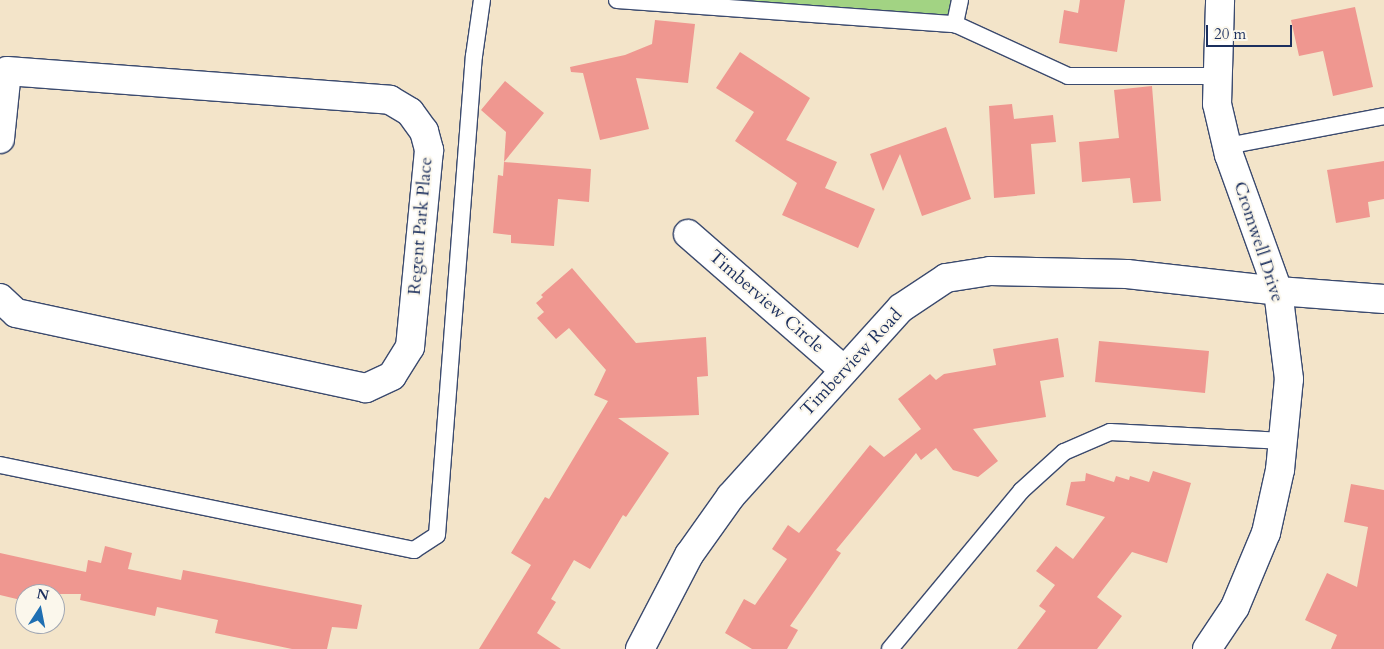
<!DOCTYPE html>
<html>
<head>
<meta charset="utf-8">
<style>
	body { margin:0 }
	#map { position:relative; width:1384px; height:649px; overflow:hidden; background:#f3e4c9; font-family:Cardo,serif }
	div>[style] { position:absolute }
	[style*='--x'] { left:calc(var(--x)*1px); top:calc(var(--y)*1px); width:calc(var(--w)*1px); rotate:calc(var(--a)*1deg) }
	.green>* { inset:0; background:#a2d383 }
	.building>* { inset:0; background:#ef9790 }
	.roads { filter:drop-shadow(1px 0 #3b4a6e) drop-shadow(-1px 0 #3b4a6e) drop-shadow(0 1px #3b4a6e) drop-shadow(0 -1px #3b4a6e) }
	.lane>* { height:16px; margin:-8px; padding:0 8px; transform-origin:8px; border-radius:8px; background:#fff }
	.street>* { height:28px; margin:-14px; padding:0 14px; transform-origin:14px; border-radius:14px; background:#fff }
	.secondary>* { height:28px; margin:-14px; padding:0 14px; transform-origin:14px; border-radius:14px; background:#fff }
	span { translate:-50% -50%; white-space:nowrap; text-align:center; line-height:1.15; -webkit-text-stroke:4px #fbf7ec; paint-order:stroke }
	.street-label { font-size:18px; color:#1b2f5e }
	.north { position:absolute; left:15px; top:584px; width:50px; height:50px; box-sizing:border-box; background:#fbf7ec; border:1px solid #a1a7b3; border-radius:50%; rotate:11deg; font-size:14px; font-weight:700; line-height:20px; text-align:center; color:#1b2f5e }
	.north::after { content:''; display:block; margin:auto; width:18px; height:22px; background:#1f6fb2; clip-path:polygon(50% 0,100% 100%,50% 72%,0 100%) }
	.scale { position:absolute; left:1206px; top:25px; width:86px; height:22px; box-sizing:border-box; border:2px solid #1b2f5e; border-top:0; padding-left:6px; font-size:15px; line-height:18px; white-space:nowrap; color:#1b2f5e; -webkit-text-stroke:4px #fbf7ec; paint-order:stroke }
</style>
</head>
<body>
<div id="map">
	<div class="green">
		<div style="clip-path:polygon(683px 0,964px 0,957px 29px)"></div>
	</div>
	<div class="building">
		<div style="clip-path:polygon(1080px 0,1125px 0,1117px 52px,1059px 43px,1064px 10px,1078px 13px)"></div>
		<div style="clip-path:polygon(1355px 7px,1373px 87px,1333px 96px,1323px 51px,1299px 56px,1291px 20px)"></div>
		<div style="clip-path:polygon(655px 20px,695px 24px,688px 83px,636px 78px,649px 129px,600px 140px,583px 73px,571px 72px,570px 67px,625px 55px,652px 44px)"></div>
		<div style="clip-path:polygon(740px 52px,810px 98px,786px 140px,837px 162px,825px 188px,875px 209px,858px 248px,782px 215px,797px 183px,735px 141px,754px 112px,716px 88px)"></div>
		<div style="clip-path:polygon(505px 81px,544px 113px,504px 162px,506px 132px,481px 110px)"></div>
		<div style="clip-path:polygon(1152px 86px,1161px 201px,1133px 203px,1130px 178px,1082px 182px,1079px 142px,1119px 138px,1114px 90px)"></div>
		<div style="clip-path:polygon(1012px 104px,1014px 119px,1053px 115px,1056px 142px,1031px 144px,1035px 194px,994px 198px,989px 106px)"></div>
		<div style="clip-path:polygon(946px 127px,971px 199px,922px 216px,900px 154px,883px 191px,870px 154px)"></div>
		<div style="clip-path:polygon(1384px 161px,1384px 199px,1368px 202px,1370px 217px,1336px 223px,1327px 170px)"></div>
		<div style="clip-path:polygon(504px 162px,591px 169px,589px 202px,558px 199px,554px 246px,511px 243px,511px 235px,493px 233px,498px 175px,503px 176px)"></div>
		<div style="clip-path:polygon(572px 268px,636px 343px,706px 337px,708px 376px,697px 377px,699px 415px,618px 418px,669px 453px,626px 517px,623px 515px,590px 569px,574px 560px,551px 599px,556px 602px,537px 633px,561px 649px,479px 649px,531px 565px,511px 553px,545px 497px,549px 499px,608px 401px,594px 395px,606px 370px,569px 328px,556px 339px,537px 318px,544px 312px,536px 303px,543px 297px,541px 295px)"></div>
		<div style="clip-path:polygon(1058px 338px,1064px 377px,1040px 381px,1046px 417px,973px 429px,998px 461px,978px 477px,953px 470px,936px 448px,921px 460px,916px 453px,836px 550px,841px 553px,790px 626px,798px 630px,787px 649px,752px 649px,725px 633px,744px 599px,755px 605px,787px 559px,772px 549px,788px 525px,799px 533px,870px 445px,884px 457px,921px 429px,898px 399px,930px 374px,936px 380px,944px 374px,996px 365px,993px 349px)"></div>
		<div style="clip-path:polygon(1099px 341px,1209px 351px,1205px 393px,1095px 382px)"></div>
		<div style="clip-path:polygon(1153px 471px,1191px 483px,1167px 563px,1132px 552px,1097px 597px,1122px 616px,1097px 649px,1017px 649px,1046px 611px,1039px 606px,1055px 585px,1036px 571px,1056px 546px,1073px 559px,1105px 517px,1066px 505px,1071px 482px,1085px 481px,1086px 473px,1114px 482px,1116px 476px,1129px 480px,1130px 476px,1149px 482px)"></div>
		<div style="clip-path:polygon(1351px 484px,1384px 490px,1384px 649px,1331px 649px,1337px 635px,1305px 620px,1327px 573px,1357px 587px,1368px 527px,1344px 522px)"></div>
		<div style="clip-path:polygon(105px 546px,132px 553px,128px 569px,181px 580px,183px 570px,362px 605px,357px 629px,332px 627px,327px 649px,292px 649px,215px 633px,218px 620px,157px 607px,155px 616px,80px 600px,81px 594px,25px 594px,25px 601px,0 595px,0 553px,86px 572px,88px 560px,101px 563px)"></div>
	</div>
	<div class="roads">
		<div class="lane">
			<div style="--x:617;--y:0;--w:339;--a:4.1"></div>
			<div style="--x:960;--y:0;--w:25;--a:102"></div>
			<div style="--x:955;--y:24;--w:124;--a:24.7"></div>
			<div style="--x:1068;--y:76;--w:150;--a:0"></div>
			<div style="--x:1227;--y:146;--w:160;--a:-10.8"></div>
			<div style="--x:0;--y:465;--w:423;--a:11.6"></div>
			<div style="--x:414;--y:550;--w:27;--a:-33"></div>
			<div style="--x:437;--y:535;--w:480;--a:-85.6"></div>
			<div style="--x:474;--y:56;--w:57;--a:-81.9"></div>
			<div style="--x:890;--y:649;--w:205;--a:-50.3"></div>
			<div style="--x:1021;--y:491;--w:58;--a:-42.2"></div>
			<div style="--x:1064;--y:452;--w:50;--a:-23.5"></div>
			<div style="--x:1110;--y:432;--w:174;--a:3"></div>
		</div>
		<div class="street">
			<div style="--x:0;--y:139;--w:68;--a:-84.1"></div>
			<div style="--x:7;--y:71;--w:384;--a:4.3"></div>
			<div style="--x:390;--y:100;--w:23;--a:31"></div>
			<div style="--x:410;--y:112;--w:24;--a:54"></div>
			<div style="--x:424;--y:131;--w:20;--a:75"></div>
			<div style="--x:429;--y:150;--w:198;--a:95.5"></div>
			<div style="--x:410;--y:347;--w:34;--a:122"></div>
			<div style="--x:392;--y:376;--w:29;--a:155"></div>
			<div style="--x:366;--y:388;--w:358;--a:-167.9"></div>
			<div style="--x:16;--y:313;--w:22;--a:-137"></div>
			<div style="--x:688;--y:234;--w:207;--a:41.1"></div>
			<div style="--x:640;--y:649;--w:106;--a:-62.5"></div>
			<div style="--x:689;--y:555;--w:72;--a:-54.6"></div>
			<div style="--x:731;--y:496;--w:253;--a:-47.9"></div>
			<div style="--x:901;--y:308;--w:54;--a:-33.7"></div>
			<div style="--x:946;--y:278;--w:45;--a:-9"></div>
			<div style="--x:990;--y:271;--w:137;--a:1.3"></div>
			<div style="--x:1127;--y:274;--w:152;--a:6.4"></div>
			<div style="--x:1278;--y:291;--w:106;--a:4.3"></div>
		</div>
		<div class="secondary">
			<div style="--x:1207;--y:649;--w:50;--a:-56.3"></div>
			<div style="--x:1235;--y:607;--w:80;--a:-67.3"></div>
			<div style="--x:1266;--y:533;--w:65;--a:-77.5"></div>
			<div style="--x:1280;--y:470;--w:91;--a:-84.4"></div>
			<div style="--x:1289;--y:379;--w:89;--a:-97.1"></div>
			<div style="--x:1278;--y:291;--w:145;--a:-109.8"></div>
			<div style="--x:1229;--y:155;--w:52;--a:-103.2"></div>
			<div style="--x:1217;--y:104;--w:104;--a:-88.3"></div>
		</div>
	</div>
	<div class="street-label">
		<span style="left:421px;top:226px;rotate:-85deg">Regent Park Place</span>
		<span style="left:1258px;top:242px;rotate:72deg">Cromwell Drive</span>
		<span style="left:766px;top:302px;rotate:41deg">Timberview Circle</span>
		<span style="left:852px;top:363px;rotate:-47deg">Timberview Road</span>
	</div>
	<div class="north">N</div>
	<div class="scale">20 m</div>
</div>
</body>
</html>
